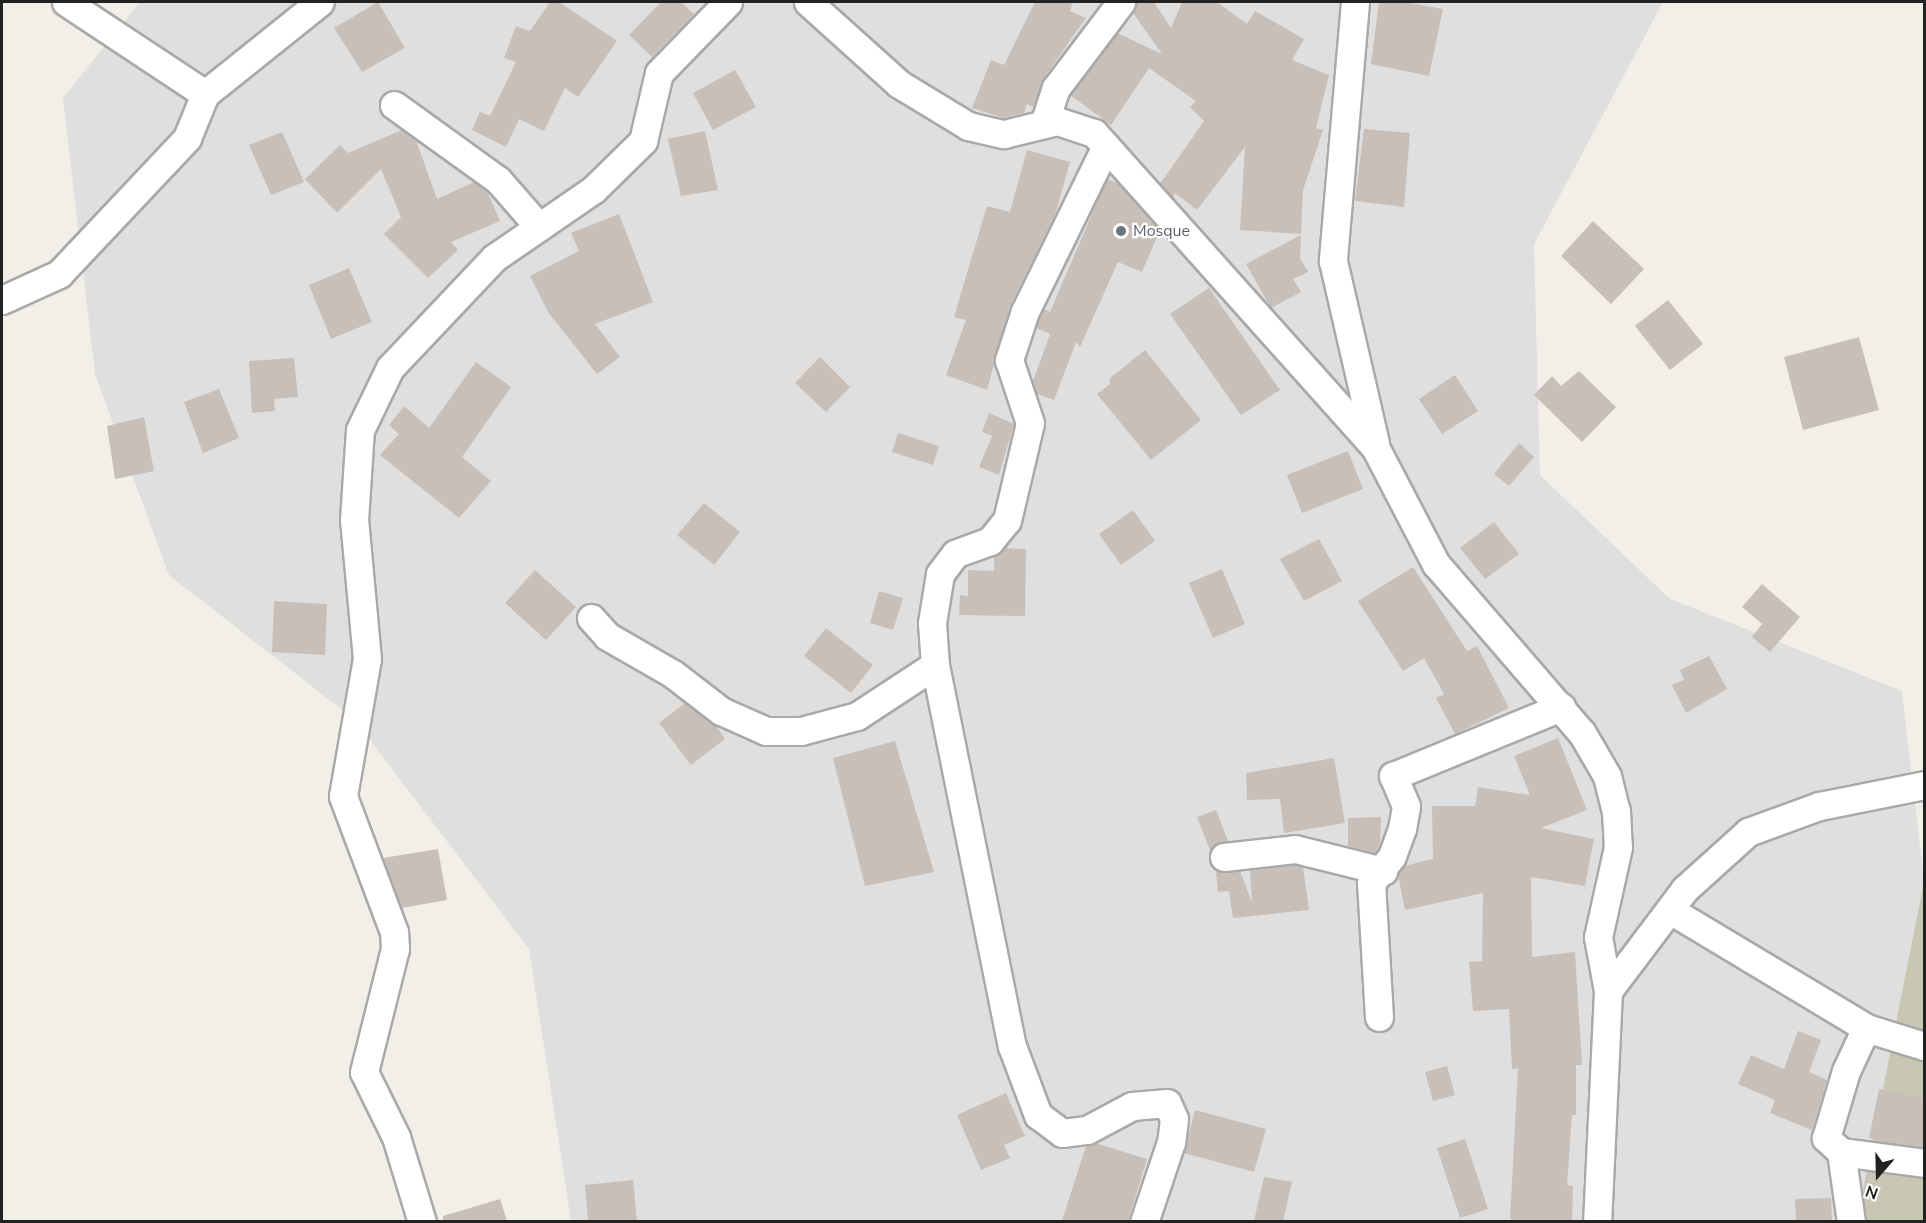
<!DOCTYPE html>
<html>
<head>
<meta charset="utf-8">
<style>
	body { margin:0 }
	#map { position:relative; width:1926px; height:1223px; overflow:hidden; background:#f2efe9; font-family:"Nunito Sans",sans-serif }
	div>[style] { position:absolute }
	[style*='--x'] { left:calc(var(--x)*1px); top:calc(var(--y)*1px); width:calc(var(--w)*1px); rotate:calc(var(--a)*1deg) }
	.residential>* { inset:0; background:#e0dfdf }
	.construction>* { inset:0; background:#c7c7b4 }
	.building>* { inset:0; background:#c7bfb8 }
	.path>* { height:4px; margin-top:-2px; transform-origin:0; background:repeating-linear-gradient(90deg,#fa8072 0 3px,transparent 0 6px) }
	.roads { filter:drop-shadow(2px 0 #a9a9a9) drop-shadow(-2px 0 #a9a9a9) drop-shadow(0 2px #a9a9a9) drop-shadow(0 -2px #a9a9a9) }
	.minor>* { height:27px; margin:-13.5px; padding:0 13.5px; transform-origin:13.5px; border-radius:13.5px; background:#fff }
	.dots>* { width:16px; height:16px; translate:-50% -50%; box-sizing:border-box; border:3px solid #fff; border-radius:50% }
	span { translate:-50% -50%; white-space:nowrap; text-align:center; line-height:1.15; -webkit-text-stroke:4.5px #fff; paint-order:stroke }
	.worship-label { font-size:16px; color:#5b616d }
	.left { translate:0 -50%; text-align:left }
	.frame { position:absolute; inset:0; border:3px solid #222; pointer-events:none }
	.north { position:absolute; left:1848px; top:1145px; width:60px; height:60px; -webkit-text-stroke:4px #fff; paint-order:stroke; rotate:200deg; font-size:16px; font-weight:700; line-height:24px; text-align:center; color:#222 }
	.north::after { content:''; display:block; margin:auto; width:21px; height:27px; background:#222; clip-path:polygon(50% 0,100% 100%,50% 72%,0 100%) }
</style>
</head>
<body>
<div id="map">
	<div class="residential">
		<div style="clip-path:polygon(140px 2px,1663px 2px,1534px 244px,1540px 475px,1670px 599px,1902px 691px,1924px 881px,1857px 1221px,571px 1221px,529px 949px,354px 719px,169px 575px,95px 374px,63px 98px)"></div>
	</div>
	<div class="construction">
		<div style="clip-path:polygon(1924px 881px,1924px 1221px,1863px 1221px,1861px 1200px)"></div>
	</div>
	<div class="building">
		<div style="clip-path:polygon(378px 2px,405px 48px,362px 72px,334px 28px)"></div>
		<div style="clip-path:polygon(550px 2px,559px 2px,617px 41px,578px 97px,565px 88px,544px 131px,519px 119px,506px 147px,472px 130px,480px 112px,490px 116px,516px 62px,504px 58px,516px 26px,530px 31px)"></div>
		<div style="clip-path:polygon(661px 2px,681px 2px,694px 14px,652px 57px,629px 35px)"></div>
		<div style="clip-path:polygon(1035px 2px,1073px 2px,1070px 11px,1086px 18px,1043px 79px,1033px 107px,1027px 104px,1024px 113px,1004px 118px,972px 108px,991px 60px,1004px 65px)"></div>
		<div style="clip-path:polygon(1136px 2px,1154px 2px,1171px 28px,1182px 2px,1217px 2px,1247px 24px,1255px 11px,1304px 39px,1292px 60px,1329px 75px,1316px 128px,1323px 130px,1303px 190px,1301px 234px,1240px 230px,1245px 147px,1197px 210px,1175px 193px,1173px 198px,1160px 184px,1204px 121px,1190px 107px,1196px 101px,1149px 68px,1111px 125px,1070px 95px,1117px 33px,1162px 54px,1133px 13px)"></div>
		<div style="clip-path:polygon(1379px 2px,1405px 2px,1443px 9px,1429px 76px,1371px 64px)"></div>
		<div style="clip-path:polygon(735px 70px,756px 107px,713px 130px,693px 93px)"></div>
		<div style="clip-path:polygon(1364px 129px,1410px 133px,1404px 207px,1355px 201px)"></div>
		<div style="clip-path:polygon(402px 130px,416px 140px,437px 199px,474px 182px,487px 191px,500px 221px,451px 242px,458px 250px,428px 278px,384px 234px,401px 217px,381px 169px,337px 213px,305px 179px,340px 145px,348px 153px)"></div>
		<div style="clip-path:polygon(705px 131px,718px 190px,681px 196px,668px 139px)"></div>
		<div style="clip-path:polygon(282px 132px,304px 182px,271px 195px,249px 145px)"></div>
		<div style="clip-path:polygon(1027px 150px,1070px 162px,1055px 215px,1010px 306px,987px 390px,946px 375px,966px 320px,954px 317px,987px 206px,1010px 212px)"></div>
		<div style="clip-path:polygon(1107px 179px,1118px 183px,1160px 230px,1142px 272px,1118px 262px,1080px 347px,1076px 342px,1054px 400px,1037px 394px,1033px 381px,1050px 334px,1036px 328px,1043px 309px,1050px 312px)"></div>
		<div style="clip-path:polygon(619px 214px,653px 302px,595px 324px,620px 357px,597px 374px,548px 312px,530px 276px,579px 251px,571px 233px)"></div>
		<div style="clip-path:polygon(1593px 221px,1644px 269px,1611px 304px,1561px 256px)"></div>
		<div style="clip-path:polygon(1301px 235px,1300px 258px,1308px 272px,1293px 279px,1301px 292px,1271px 308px,1246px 264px)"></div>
		<div style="clip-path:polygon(349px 268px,372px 322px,331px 339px,309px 285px)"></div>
		<div style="clip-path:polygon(1209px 288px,1280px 390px,1241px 415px,1170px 314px)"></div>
		<div style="clip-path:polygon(1668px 300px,1703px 344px,1670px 370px,1635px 326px)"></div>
		<div style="clip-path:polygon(1859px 337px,1879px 410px,1803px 430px,1784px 357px)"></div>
		<div style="clip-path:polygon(1145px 350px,1201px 420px,1151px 460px,1097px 394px,1110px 384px,1110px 378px)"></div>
		<div style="clip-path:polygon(820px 357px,850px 387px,826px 412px,795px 383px)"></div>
		<div style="clip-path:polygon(294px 358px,298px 397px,274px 399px,275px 411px,252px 413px,249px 361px)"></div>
		<div style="clip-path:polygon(476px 362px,511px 387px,462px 457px,491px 481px,459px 518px,380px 455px,399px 434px,389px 425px,404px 406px,429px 428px)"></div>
		<div style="clip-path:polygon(1579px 371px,1616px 407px,1582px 442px,1534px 395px,1552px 376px,1561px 386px)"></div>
		<div style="clip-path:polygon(1455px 375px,1478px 411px,1442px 434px,1419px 399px)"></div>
		<div style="clip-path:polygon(219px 389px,239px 438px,203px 453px,184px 402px)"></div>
		<div style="clip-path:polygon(989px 413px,1014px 424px,999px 475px,979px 467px,992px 436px,982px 432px)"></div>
		<div style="clip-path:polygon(144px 417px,154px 471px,115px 479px,107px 426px)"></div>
		<div style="clip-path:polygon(898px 433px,939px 446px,933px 465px,892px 452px)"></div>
		<div style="clip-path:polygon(1519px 443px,1534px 457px,1509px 486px,1494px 474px)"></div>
		<div style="clip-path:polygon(1348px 451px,1363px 489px,1302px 513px,1287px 475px)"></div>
		<div style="clip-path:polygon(704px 503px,740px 532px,714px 565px,677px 535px)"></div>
		<div style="clip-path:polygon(1133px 510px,1155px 541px,1121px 565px,1099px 534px)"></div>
		<div style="clip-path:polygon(1494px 522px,1519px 554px,1485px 579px,1460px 548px)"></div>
		<div style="clip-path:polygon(1319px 539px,1342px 581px,1304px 601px,1280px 559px)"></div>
		<div style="clip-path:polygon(1004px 548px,1026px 549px,1025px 616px,959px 615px,960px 595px,968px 596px,968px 570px,994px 571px,994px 556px)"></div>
		<div style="clip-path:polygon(1413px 567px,1467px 651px,1477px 646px,1509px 708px,1455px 734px,1436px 698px,1444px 694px,1424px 658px,1403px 671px,1358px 601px)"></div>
		<div style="clip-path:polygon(1222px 569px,1245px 624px,1213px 638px,1189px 583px)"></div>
		<div style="clip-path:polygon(535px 570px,576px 607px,546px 640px,505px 603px)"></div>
		<div style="clip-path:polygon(1762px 584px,1800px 617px,1770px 652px,1752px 637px,1762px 624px,1742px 607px)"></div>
		<div style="clip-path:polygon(879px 591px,903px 598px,893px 630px,870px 623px)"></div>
		<div style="clip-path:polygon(274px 601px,327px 604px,325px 655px,272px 652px)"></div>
		<div style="clip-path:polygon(826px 628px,873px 665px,851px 693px,804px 656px)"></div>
		<div style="clip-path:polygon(1709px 656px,1727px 689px,1686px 713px,1672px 685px,1684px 680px,1680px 670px)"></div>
		<div style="clip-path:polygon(685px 703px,716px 726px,725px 739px,691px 765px,659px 723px)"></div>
		<div style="clip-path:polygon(1558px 738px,1587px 810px,1541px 828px,1594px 839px,1585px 886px,1531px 877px,1532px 957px,1575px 952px,1582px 1065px,1576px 1065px,1576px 1115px,1572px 1115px,1567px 1185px,1573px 1186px,1572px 1221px,1521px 1221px,1510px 1219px,1518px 1068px,1512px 1069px,1509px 1009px,1473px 1011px,1469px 962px,1482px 961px,1483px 893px,1405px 910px,1398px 875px,1404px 866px,1433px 859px,1432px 806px,1475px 806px,1478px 787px,1530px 795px,1514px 756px)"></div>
		<div style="clip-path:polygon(895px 741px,934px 872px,865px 886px,833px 758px)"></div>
		<div style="clip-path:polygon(1334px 758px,1345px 823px,1284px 833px,1280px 799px,1247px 800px,1246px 773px)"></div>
		<div style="clip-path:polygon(1216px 810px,1228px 841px,1210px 850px,1197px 817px)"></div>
		<div style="clip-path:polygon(1381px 817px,1380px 843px,1375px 853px,1348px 846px,1348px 818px)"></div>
		<div style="clip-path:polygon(438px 849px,447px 900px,402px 908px,383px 858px)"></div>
		<div style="clip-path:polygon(1294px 865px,1303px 867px,1309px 910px,1233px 918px,1229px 891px,1218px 892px,1216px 871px,1240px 871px,1252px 902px,1250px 870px)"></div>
		<div style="clip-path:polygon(1798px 1031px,1821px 1040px,1809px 1072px,1827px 1080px,1812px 1130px,1770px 1113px,1775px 1100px,1738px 1084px,1751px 1055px,1784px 1069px)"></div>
		<div style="clip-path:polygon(1447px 1066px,1455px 1095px,1433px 1101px,1425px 1072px)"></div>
		<div style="clip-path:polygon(1879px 1089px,1924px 1098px,1924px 1147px,1869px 1138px)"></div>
		<div style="clip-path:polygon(1006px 1093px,1025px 1136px,1004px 1145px,1010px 1158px,981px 1170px,957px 1115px)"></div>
		<div style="clip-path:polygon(1195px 1110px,1266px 1129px,1254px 1172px,1184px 1153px)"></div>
		<div style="clip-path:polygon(1465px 1139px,1488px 1209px,1460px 1218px,1437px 1148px)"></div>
		<div style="clip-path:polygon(1095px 1143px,1147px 1159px,1128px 1221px,1062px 1221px,1086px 1146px)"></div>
		<div style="clip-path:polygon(1264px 1177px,1292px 1182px,1283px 1221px,1254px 1221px)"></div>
		<div style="clip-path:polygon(633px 1180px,637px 1221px,588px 1221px,585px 1185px)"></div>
		<div style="clip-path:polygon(1831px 1198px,1832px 1221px,1796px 1221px,1795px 1199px)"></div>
		<div style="clip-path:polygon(500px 1199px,507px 1221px,443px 1221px,443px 1216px)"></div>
	</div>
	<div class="path">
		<div style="--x:2;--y:1221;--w:1;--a:90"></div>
	</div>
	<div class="roads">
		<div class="minor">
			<div style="--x:66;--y:2;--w:167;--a:33.5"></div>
			<div style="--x:808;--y:2;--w:122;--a:42"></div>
			<div style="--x:899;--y:84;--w:81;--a:31.3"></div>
			<div style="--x:968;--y:126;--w:37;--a:13"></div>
			<div style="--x:1004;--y:134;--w:55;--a:-13.8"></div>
			<div style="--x:1057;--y:121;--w:39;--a:18"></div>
			<div style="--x:1094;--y:133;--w:421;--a:48.2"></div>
			<div style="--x:1375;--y:447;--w:132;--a:62.5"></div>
			<div style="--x:1436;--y:564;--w:223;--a:49.2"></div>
			<div style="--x:1582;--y:733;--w:50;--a:59.8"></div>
			<div style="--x:1607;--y:776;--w:36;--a:76"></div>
			<div style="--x:1616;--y:811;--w:36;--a:87"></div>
			<div style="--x:1618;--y:847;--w:92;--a:102.5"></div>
			<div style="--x:1598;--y:937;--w:55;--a:79.5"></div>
			<div style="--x:1608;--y:991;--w:231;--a:92.7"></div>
			<div style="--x:1355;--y:2;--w:260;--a:94.9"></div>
			<div style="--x:1333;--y:261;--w:187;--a:77"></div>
			<div style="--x:394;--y:105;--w:128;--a:35.8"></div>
			<div style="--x:498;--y:180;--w:62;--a:48.9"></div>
			<div style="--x:1044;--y:124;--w:38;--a:-72"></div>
			<div style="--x:1056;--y:88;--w:108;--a:-52.9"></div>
			<div style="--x:1106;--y:146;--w:184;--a:116.1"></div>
			<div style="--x:1025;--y:311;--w:52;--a:108.1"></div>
			<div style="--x:1009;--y:360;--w:66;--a:71.6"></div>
			<div style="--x:1030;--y:423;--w:100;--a:103.3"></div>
			<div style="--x:1007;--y:520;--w:27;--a:129"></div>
			<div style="--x:990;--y:541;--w:37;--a:160"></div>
			<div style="--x:955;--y:554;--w:25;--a:127"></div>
			<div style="--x:940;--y:574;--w:50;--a:99.3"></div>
			<div style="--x:932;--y:623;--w:42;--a:85.9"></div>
			<div style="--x:935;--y:665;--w:389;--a:78.6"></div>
			<div style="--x:1012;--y:1046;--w:74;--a:69.4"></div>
			<div style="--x:1038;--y:1115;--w:30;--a:37"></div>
			<div style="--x:1062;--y:1133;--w:25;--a:-7"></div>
			<div style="--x:1087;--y:1130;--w:51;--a:-28.1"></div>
			<div style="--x:1132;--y:1106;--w:35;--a:-5"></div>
			<div style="--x:1167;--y:1103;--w:17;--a:66"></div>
			<div style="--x:1174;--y:1119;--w:23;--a:97"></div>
			<div style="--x:1171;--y:1142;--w:84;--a:108.6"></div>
			<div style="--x:2;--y:300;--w:63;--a:-24.5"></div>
			<div style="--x:59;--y:274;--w:187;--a:-46.7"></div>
			<div style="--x:187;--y:138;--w:48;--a:-67.8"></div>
			<div style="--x:205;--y:94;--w:147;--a:-38.7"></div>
			<div style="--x:591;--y:618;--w:24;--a:48"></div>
			<div style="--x:607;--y:636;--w:76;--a:29.9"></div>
			<div style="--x:673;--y:674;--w:61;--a:37.6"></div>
			<div style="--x:721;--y:711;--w:49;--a:24"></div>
			<div style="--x:766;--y:731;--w:35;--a:0"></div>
			<div style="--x:801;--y:731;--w:58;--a:-15"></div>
			<div style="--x:857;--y:716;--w:93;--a:-33.2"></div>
			<div style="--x:1224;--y:857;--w:71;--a:-6.4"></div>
			<div style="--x:1295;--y:849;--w:91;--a:14"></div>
			<div style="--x:1670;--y:910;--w:229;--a:31"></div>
			<div style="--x:1866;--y:1028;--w:61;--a:17.2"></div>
			<div style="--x:1608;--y:991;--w:128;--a:-53"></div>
			<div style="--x:1685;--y:889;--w:85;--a:-42.1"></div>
			<div style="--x:1748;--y:832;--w:76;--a:-20.1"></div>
			<div style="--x:1819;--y:806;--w:107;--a:-11.3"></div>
			<div style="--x:1379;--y:1017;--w:134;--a:-93.4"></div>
			<div style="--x:1371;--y:883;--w:34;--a:-52"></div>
			<div style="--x:1392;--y:856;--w:29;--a:-70"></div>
			<div style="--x:1402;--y:829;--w:23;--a:-80"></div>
			<div style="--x:1406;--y:806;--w:33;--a:-113"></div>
			<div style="--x:1393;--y:776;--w:182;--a:-22.3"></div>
			<div style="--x:1841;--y:1152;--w:84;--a:7.5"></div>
			<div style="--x:422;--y:1222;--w:89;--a:-107"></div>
			<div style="--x:396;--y:1137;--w:72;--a:-116.2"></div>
			<div style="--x:364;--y:1072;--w:127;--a:-75.9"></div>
			<div style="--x:395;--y:949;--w:17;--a:-93"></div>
			<div style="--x:394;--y:932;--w:145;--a:-110.6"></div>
			<div style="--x:343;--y:796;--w:139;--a:-80.1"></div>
			<div style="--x:367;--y:659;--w:140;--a:-95.3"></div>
			<div style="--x:354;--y:520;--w:90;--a:-86.2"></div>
			<div style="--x:360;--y:430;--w:69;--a:-64.2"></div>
			<div style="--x:390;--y:368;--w:151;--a:-46.6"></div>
			<div style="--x:494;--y:258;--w:121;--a:-34.6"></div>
			<div style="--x:594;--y:189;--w:69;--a:-44.4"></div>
			<div style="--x:643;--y:141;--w:70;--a:-76.8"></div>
			<div style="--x:659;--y:73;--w:99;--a:-45.8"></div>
			<div style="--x:1851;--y:1222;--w:71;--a:-98.1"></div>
			<div style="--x:1841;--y:1152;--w:21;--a:-137"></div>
			<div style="--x:1826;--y:1138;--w:70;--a:-73.4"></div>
			<div style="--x:1846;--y:1071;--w:47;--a:-65.1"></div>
		</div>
	</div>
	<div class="dots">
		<div style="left:1121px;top:231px;background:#6b7280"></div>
	</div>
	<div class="worship-label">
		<span class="left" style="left:1133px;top:231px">Mosque</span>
	</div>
	<div class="frame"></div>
	<div class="north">N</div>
</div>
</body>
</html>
